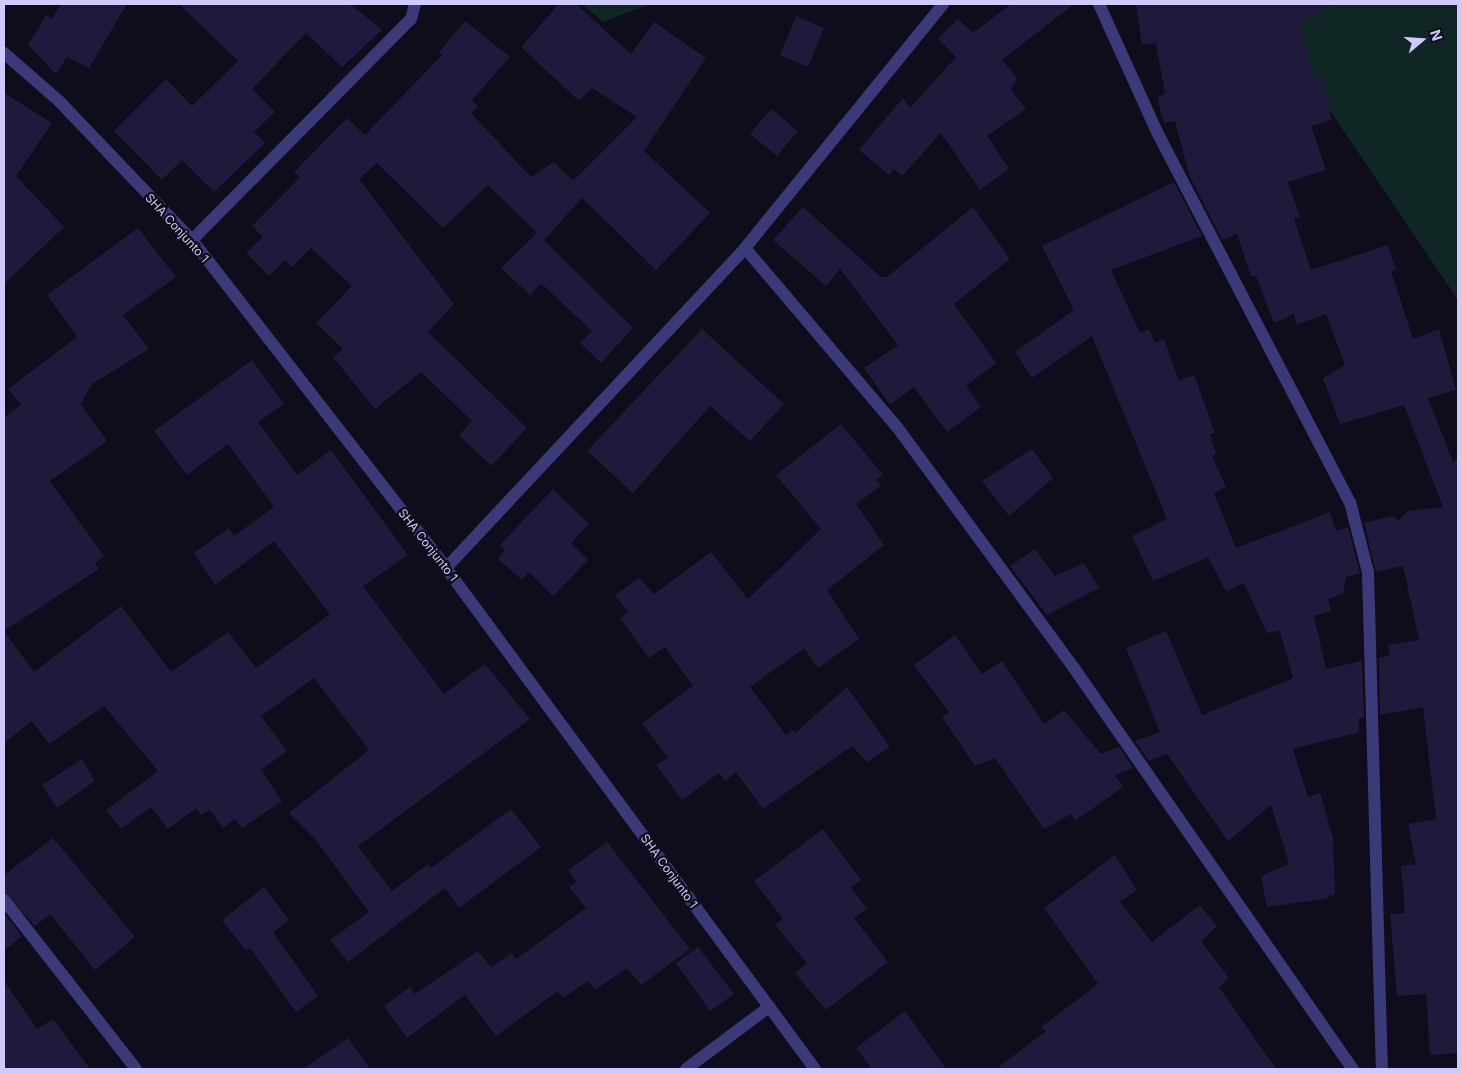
<!DOCTYPE html>
<html>
<head>
<meta charset="utf-8">
<style>
	body { margin:0 }
	#map { position:relative; width:1462px; height:1073px; overflow:hidden; background:#0f0c1c; font-family:Inter,sans-serif }
	div>[style] { position:absolute }
	[style*='--x'] { left:calc(var(--x)*1px); top:calc(var(--y)*1px); width:calc(var(--w)*1px); rotate:calc(var(--a)*1deg) }
	.green>* { inset:0; background:#102624 }
	.building>* { inset:0; background:#1f193c }
	.minor>* { height:12px; margin:-6px; padding:0 6px; transform-origin:6px; border-radius:6px; background:#3a3a79 }
	span { translate:-50% -50%; white-space:nowrap; text-align:center; line-height:1.15; -webkit-text-stroke:4.5px #0f0c1c; paint-order:stroke }
	.street-label { font-size:12px; color:#cfcafc }
	.frame { position:absolute; inset:0; border:5px solid #cfcafc; pointer-events:none }
	.north { position:absolute; left:1397px; top:15px; width:50px; height:50px; -webkit-text-stroke:4px #0f0c1c; paint-order:stroke; rotate:72deg; font-size:14px; font-weight:700; line-height:20px; text-align:center; color:#cfcafc }
	.north::after { content:''; display:block; margin:auto; width:18px; height:22px; background:#cfcafc; clip-path:polygon(50% 0,100% 100%,50% 72%,0 100%) }
</style>
</head>
<body>
<div id="map">
	<div class="green">
		<div style="clip-path:polygon(582px 4px,650px 4px,603px 22px)"></div>
		<div style="clip-path:polygon(1258px 4px,1458px 4px,1458px 300px)"></div>
	</div>
	<div class="building">
		<div style="clip-path:polygon(61px 4px,127px 4px,89px 68px,67px 57px,56px 74px,28px 45px,46px 15px,52px 19px)"></div>
		<div style="clip-path:polygon(179px 4px,350px 4px,382px 30px,342px 67px,306px 33px,252px 89px,275px 112px,254px 132px,265px 143px,214px 192px,182px 160px,162px 180px,114px 131px,166px 79px,192px 106px,238px 61px)"></div>
		<div style="clip-path:polygon(559px 4px,576px 4px,631px 54px,654px 22px,706px 58px,644px 151px,710px 213px,656px 270px,582px 198px,544px 240px,633px 328px,601px 363px,580px 343px,592px 331px,541px 283px,530px 295px,501px 268px,537px 233px,488px 185px,443px 228px,377px 163px,359px 179px,454px 304px,428px 332px,527px 428px,491px 466px,459px 435px,472px 421px,421px 372px,375px 409px,333px 357px,343px 349px,316px 323px,352px 286px,311px 248px,292px 267px,285px 260px,269px 276px,246px 253px,263px 237px,252px 226px,300px 177px,294px 172px,347px 118px,365px 135px,442px 55px,439px 52px,465px 21px,510px 57px,472px 100px,478px 107px,471px 113px,531px 177px,554px 162px,573px 181px,637px 117px,592px 88px,579px 101px,521px 47px)"></div>
		<div style="clip-path:polygon(1011px 4px,1074px 4px,1002px 60px,1017px 78px,1011px 90px,1026px 109px,987px 136px,1009px 169px,980px 190px,941px 133px,902px 176px,894px 169px,889px 175px,859px 150px,903px 98px,910px 108px,956px 57px,938px 38px,958px 19px,973px 33px)"></div>
		<div style="clip-path:polygon(1136px 4px,1334px 4px,1300px 24px,1314px 77px,1323px 75px,1332px 120px,1311px 126px,1326px 170px,1288px 182px,1300px 217px,1294px 219px,1311px 270px,1388px 245px,1396px 270px,1391px 271px,1413px 339px,1439px 329px,1456px 390px,1428px 398px,1453px 462px,1458px 460px,1458px 1053px,1430px 1055px,1426px 994px,1397px 996px,1390px 914px,1405px 913px,1401px 866px,1416px 864px,1408px 824px,1436px 819px,1423px 707px,1380px 715px,1379px 658px,1390px 655px,1388px 645px,1419px 640px,1403px 566px,1376px 572px,1364px 523px,1392px 516px,1399px 520px,1408px 511px,1443px 507px,1404px 405px,1340px 424px,1323px 378px,1345px 365px,1326px 314px,1296px 325px,1294px 314px,1274px 323px,1256px 276px,1251px 277px,1237px 234px,1222px 240px,1189px 175px,1175px 121px,1164px 123px,1157px 97px,1165px 94px,1156px 43px,1142px 45px)"></div>
		<div style="clip-path:polygon(796px 16px,824px 28px,808px 67px,780px 55px)"></div>
		<div style="clip-path:polygon(4px 93px,52px 123px,16px 176px,64px 227px,4px 284px)"></div>
		<div style="clip-path:polygon(771px 109px,798px 131px,777px 156px,750px 134px)"></div>
		<div style="clip-path:polygon(1174px 182px,1202px 236px,1111px 270px,1140px 333px,1149px 329px,1155px 343px,1164px 339px,1179px 381px,1194px 375px,1215px 433px,1210px 434px,1216px 454px,1212px 456px,1226px 487px,1214px 493px,1236px 548px,1330px 512px,1336px 531px,1348px 527px,1360px 573px,1346px 577px,1343px 594px,1328px 599px,1331px 611px,1314px 616px,1326px 669px,1362px 661px,1364px 717px,1359px 718px,1359px 732px,1293px 749px,1308px 797px,1320px 793px,1333px 838px,1335px 894px,1325px 899px,1267px 907px,1261px 876px,1289px 864px,1271px 805px,1228px 841px,1167px 754px,1149px 761px,1135px 741px,1160px 732px,1126px 648px,1166px 631px,1202px 715px,1293px 678px,1280px 631px,1267px 633px,1244px 583px,1226px 592px,1208px 557px,1153px 581px,1132px 536px,1167px 519px,1092px 336px,1032px 378px,1015px 352px,1074px 310px,1042px 246px)"></div>
		<div style="clip-path:polygon(803px 207px,881px 277px,887px 277px,973px 207px,1010px 259px,954px 304px,996px 363px,966px 386px,981px 407px,947px 432px,914px 387px,890px 405px,864px 368px,898px 345px,840px 269px,826px 286px,773px 240px)"></div>
		<div style="clip-path:polygon(138px 228px,176px 277px,123px 315px,149px 349px,92px 384px,81px 404px,107px 441px,50px 481px,104px 556px,95px 563px,99px 569px,4px 631px,34px 672px,121px 606px,171px 672px,228px 632px,256px 668px,330px 614px,274px 541px,215px 585px,194px 553px,229px 528px,234px 536px,274px 507px,228px 444px,187px 475px,154px 431px,252px 360px,284px 404px,258px 422px,297px 475px,331px 450px,408px 555px,363px 586px,444px 694px,485px 664px,530px 719px,358px 846px,392px 891px,428px 864px,431px 868px,511px 809px,541px 847px,459px 908px,445px 888px,348px 962px,330px 940px,369px 912px,315px 839px,289px 813px,369px 750px,314px 678px,261px 716px,287px 751px,261px 770px,282px 801px,242px 828px,235px 819px,223px 828px,210px 810px,201px 815px,196px 808px,168px 829px,151px 807px,121px 829px,106px 810px,158px 771px,104px 706px,49px 744px,32px 721px,4px 743px,4px 417px,21px 405px,8px 389px,77px 337px,47px 295px)"></div>
		<div style="clip-path:polygon(702px 329px,784px 404px,750px 441px,710px 406px,633px 493px,587px 451px)"></div>
		<div style="clip-path:polygon(841px 424px,883px 475px,876px 480px,881px 486px,856px 504px,884px 545px,827px 590px,859px 639px,818px 668px,804px 648px,750px 687px,786px 735px,792px 730px,795px 733px,847px 687px,890px 747px,867px 762px,852px 746px,763px 809px,736px 772px,725px 781px,719px 773px,682px 800px,656px 765px,668px 758px,642px 723px,693px 686px,665px 647px,649px 658px,620px 618px,628px 612px,615px 595px,639px 578px,654px 594px,711px 552px,748px 599px,821px 529px,776px 475px)"></div>
		<div style="clip-path:polygon(1032px 449px,1053px 478px,1009px 516px,982px 481px)"></div>
		<div style="clip-path:polygon(553px 489px,589px 524px,571px 543px,588px 560px,553px 596px,529px 572px,522px 580px,498px 559px,505px 550px,500px 545px)"></div>
		<div style="clip-path:polygon(1035px 549px,1055px 576px,1084px 563px,1099px 588px,1047px 615px,1010px 566px)"></div>
		<div style="clip-path:polygon(955px 635px,982px 674px,1002px 661px,1044px 724px,1064px 710px,1101px 754px,1119px 747px,1133px 768px,1115px 775px,1123px 787px,1075px 821px,1071px 814px,1044px 829px,995px 758px,975px 766px,942px 717px,949px 712px,914px 665px)"></div>
		<div style="clip-path:polygon(82px 759px,95px 781px,57px 808px,42px 785px)"></div>
		<div style="clip-path:polygon(823px 829px,861px 880px,851px 887px,867px 909px,854px 918px,888px 962px,826px 1010px,795px 973px,807px 963px,775px 925px,783px 919px,754px 881px)"></div>
		<div style="clip-path:polygon(53px 838px,135px 937px,95px 970px,50px 914px,35px 926px,4px 892px,4px 875px)"></div>
		<div style="clip-path:polygon(607px 842px,690px 949px,641px 985px,627px 968px,595px 990px,588px 981px,563px 998px,558px 991px,496px 1036px,465px 995px,407px 1038px,384px 1006px,410px 987px,415px 994px,478px 951px,491px 967px,512px 953px,516px 959px,586px 908px,569px 887px,577px 882px,568px 870px)"></div>
		<div style="clip-path:polygon(1115px 855px,1137px 890px,1120px 902px,1152px 942px,1200px 905px,1217px 926px,1201px 941px,1229px 978px,1219px 987px,1276px 1069px,996px 1069px,1046px 1031px,1041px 1027px,1098px 984px,1044px 908px)"></div>
		<div style="clip-path:polygon(264px 887px,289px 920px,273px 932px,318px 996px,296px 1012px,250px 948px,246px 951px,222px 920px)"></div>
		<div style="clip-path:polygon(4px 913px,22px 936px,4px 951px)"></div>
		<div style="clip-path:polygon(698px 947px,734px 994px,710px 1011px,676px 963px)"></div>
		<div style="clip-path:polygon(4px 981px,37px 1029px,53px 1019px,90px 1069px,4px 1069px)"></div>
		<div style="clip-path:polygon(905px 1011px,946px 1069px,872px 1069px,856px 1048px)"></div>
		<div style="clip-path:polygon(348px 1038px,370px 1069px,303px 1069px)"></div>
	</div>
	<div class="minor">
		<div style="--x:1099;--y:4;--w:141;--a:65.6"></div>
		<div style="--x:1157;--y:132;--w:417;--a:62.5"></div>
		<div style="--x:1350;--y:502;--w:72;--a:75.6"></div>
		<div style="--x:1368;--y:572;--w:497;--a:88.4"></div>
		<div style="--x:4;--y:53;--w:73;--a:41.1"></div>
		<div style="--x:59;--y:101;--w:192;--a:46.3"></div>
		<div style="--x:192;--y:240;--w:415;--a:52.2"></div>
		<div style="--x:446;--y:568;--w:622;--a:53.63"></div>
		<div style="--x:192;--y:240;--w:311;--a:-45.3"></div>
		<div style="--x:411;--y:19;--w:16;--a:-75"></div>
		<div style="--x:745;--y:248;--w:235;--a:49.7"></div>
		<div style="--x:897;--y:427;--w:299;--a:53.7"></div>
		<div style="--x:1074;--y:668;--w:489;--a:55.2"></div>
		<div style="--x:446;--y:568;--w:438;--a:-46.9"></div>
		<div style="--x:745;--y:248;--w:314;--a:-50.9"></div>
		<div style="--x:4;--y:900;--w:214;--a:52"></div>
		<div style="--x:686;--y:1069;--w:104;--a:-36.8"></div>
	</div>
	<div class="street-label">
		<span style="left:177px;top:228px;rotate:48deg">SHA Conjunto 1</span>
		<span style="left:428px;top:545px;rotate:52deg">SHA Conjunto 1</span>
		<span style="left:669px;top:871px;rotate:54deg">SHA Conjunto 1</span>
	</div>
	<div class="frame"></div>
	<div class="north">N</div>
</div>
</body>
</html>
